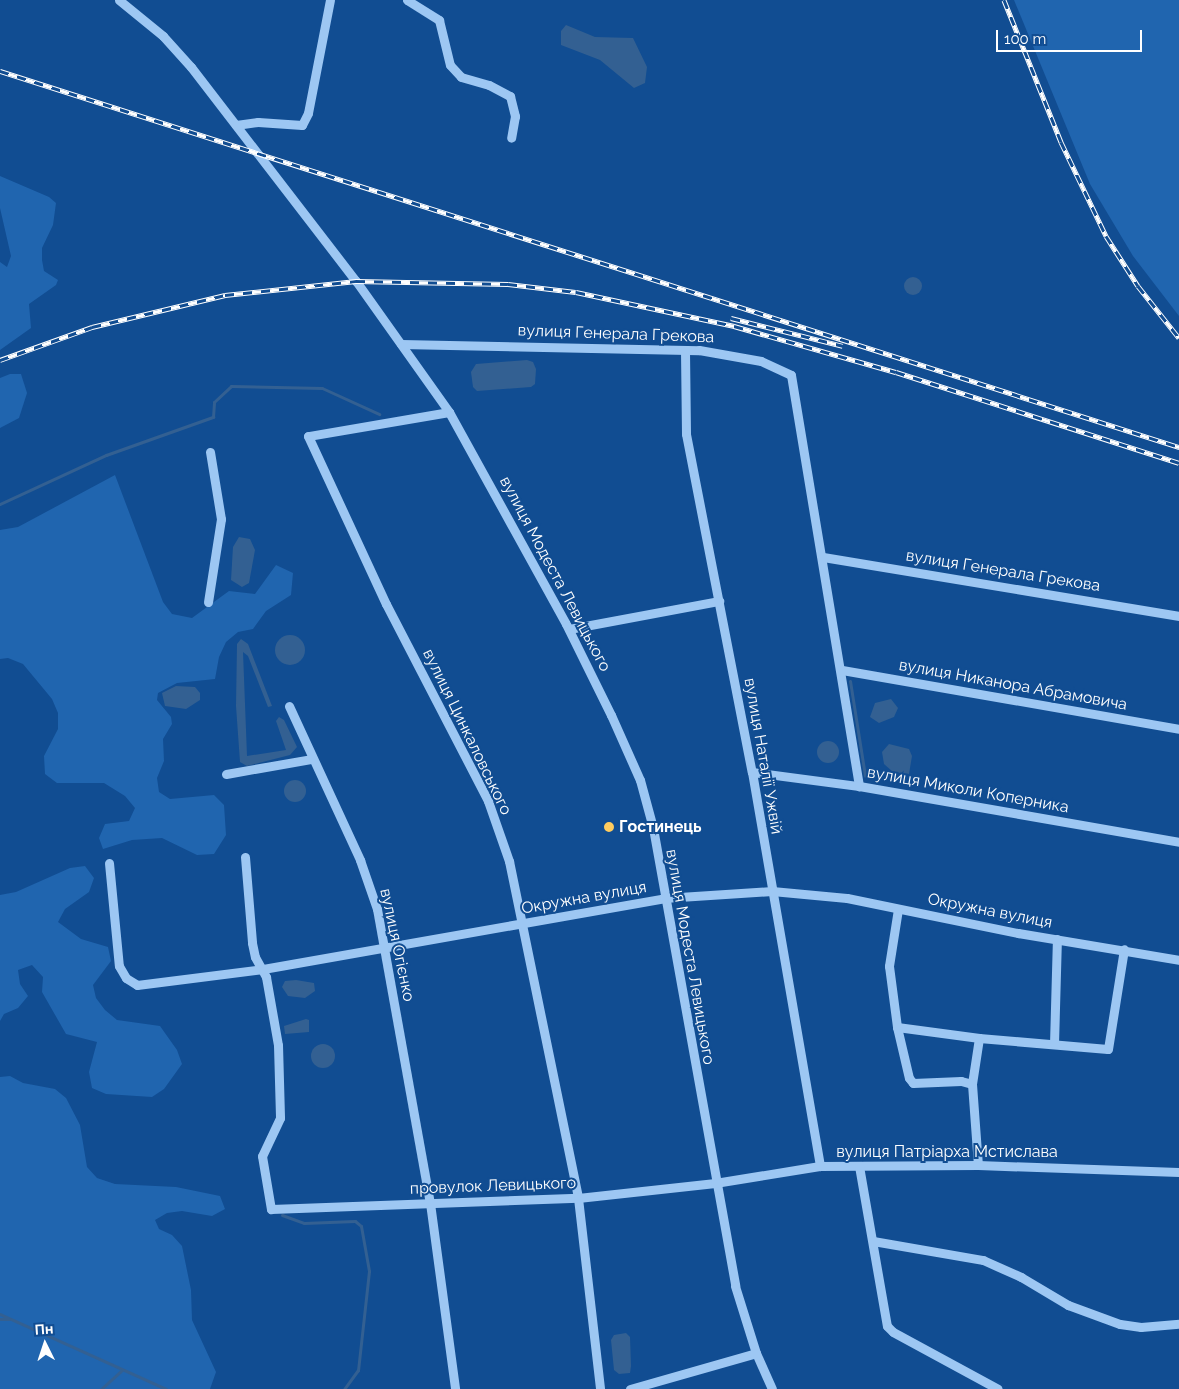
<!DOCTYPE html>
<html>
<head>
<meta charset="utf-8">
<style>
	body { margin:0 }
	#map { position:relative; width:1179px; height:1389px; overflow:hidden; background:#114d92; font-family:Raleway,sans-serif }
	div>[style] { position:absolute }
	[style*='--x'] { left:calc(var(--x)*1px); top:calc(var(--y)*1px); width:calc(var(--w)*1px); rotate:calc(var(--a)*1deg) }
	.green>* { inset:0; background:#2065af }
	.water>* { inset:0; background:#336092 }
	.round { border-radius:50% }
	.stream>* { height:3px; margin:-1.5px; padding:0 1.5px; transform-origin:1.5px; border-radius:1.5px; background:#336092 }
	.minor>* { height:9px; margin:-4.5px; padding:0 4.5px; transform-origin:4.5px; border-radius:4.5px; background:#9dc7f3 }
	.rail>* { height:5px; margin-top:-2.5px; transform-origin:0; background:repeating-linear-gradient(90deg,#114d92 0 9px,#fff 0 18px); box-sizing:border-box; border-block:1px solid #fff }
	.dots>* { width:14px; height:14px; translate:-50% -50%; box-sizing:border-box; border:2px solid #114d92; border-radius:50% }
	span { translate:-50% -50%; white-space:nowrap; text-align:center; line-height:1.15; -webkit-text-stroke:4px #114d92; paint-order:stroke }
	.street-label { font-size:16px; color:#fff }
	.poi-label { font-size:16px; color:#fff; font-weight:700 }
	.left { translate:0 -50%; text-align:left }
	.north { position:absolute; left:20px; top:1319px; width:50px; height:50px; -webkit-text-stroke:4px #114d92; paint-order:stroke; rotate:356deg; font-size:14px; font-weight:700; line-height:20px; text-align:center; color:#fff }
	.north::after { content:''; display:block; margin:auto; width:18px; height:22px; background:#fff; clip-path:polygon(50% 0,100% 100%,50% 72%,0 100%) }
	.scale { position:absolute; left:996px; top:30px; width:146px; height:22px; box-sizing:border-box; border:2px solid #fff; border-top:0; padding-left:6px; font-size:15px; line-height:18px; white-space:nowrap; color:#fff; -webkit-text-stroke:4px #114d92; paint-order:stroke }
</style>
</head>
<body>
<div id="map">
	<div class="green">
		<div style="clip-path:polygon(1014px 0,1179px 0,1179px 316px,1133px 256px,1090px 184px)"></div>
		<div style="clip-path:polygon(0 176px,49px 197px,56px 203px,53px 225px,42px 248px,42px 260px,44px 271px,58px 280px,56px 285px,29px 304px,31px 328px,0 350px,0 262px,7px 267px,11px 256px,0 208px)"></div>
		<div style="clip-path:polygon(10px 374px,21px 374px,27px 393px,19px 418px,0 428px,0 378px)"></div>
		<div style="clip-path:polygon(115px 475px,163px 602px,172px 614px,192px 618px,229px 591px,255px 594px,276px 565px,293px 573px,291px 595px,266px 611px,253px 629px,238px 632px,226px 642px,219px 657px,215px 679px,177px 683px,158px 693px,157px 700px,171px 717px,172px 724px,163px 739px,164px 761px,157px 778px,159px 792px,170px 799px,214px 795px,224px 805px,226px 835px,214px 854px,197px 855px,162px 838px,132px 840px,103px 849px,99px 838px,105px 824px,129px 821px,135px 808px,125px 796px,104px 783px,57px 783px,45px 774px,44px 756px,58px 729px,58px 713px,52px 699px,23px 664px,8px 658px,0 659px,0 530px,18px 527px)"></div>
		<div style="clip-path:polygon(85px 866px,94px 878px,89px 892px,65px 909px,58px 922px,81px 939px,108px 947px,111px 961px,93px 985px,96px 998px,105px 1010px,117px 1020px,160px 1026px,177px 1050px,182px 1064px,164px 1089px,152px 1097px,106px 1094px,92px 1088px,89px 1072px,97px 1042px,66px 1034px,42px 992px,43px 977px,32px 965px,18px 970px,20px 984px,28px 996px,18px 1008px,4px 1014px,0 1021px,0 895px,16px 892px,70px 868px)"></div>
		<div style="clip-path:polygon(10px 1076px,23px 1083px,55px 1089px,66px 1098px,80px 1125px,87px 1167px,97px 1178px,115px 1184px,176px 1187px,220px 1196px,225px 1209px,212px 1216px,182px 1211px,167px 1213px,155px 1220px,159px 1229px,172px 1235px,182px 1246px,191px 1290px,192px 1320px,216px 1372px,210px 1389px,0 1389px,0 1077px)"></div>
	</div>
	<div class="water">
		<div style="clip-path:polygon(566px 25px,595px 37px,633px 38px,647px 67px,645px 83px,634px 88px,600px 60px,561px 45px,561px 31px)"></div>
		<div class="round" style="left:904px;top:277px;width:18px;height:18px"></div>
		<div style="clip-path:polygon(527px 360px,533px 362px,536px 369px,535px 384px,531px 387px,477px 391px,473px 387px,471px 372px,476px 364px)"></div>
		<div style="clip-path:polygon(239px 537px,250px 539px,255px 550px,249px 583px,242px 587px,231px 580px,233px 547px)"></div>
		<div class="round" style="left:275px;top:635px;width:30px;height:30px"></div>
		<div style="clip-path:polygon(241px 639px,248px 644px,272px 706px,268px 707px,248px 656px,243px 652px,247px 756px,286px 750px,276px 721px,279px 717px,284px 720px,297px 747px,290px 755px,247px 766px,240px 762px,236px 706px,237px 644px)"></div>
		<div style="clip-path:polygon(176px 686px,195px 687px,200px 693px,200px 700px,186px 709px,165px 706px,162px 693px)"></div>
		<div style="clip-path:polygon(891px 699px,898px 708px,894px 717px,879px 723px,870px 717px,875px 703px)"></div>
		<div class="round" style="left:817px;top:741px;width:22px;height:22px"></div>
		<div style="clip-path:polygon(889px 744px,909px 749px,912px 756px,909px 774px,893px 772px,884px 764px,882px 752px)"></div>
		<div class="round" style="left:284px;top:780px;width:22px;height:22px"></div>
		<div style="clip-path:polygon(296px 980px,314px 983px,315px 991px,305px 998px,288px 996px,282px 987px,285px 981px)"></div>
		<div style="clip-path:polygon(306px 1019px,309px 1020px,309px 1032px,285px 1034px,284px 1026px)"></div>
		<div class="round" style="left:311px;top:1044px;width:24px;height:24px"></div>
		<div style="clip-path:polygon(626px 1333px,630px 1337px,631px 1366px,630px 1373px,619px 1374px,614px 1370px,611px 1340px,614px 1335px)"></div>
	</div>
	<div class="stream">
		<div style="--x:0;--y:504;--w:117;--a:-24.8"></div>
		<div style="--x:106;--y:455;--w:114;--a:-19.6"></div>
		<div style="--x:213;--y:417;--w:15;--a:-86"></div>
		<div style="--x:214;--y:402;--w:23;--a:-43"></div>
		<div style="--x:231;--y:386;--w:91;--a:1.3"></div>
		<div style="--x:322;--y:388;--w:63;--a:24.5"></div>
		<div style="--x:850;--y:681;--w:96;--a:81"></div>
		<div style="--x:282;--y:1215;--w:23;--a:20"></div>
		<div style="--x:304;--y:1223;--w:51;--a:-2.2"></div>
		<div style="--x:355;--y:1221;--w:8;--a:40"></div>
		<div style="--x:361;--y:1226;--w:46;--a:79.9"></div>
		<div style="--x:369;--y:1271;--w:100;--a:96.3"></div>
		<div style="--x:358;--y:1370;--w:24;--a:126"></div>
		<div style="--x:0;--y:1314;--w:182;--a:24.3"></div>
		<div style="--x:0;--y:1319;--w:9;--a:0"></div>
		<div style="--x:101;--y:1389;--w:27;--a:-42"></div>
	</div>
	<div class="minor">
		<div style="--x:119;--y:0;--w:57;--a:39.3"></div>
		<div style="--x:163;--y:36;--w:42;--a:47.9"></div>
		<div style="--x:191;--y:67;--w:270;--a:52.4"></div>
		<div style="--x:356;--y:281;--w:161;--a:54.6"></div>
		<div style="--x:449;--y:412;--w:242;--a:61.1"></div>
		<div style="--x:566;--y:624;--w:102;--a:63.7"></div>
		<div style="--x:611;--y:715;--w:71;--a:66"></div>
		<div style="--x:640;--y:780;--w:50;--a:74.8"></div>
		<div style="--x:653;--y:828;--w:465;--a:79.8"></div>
		<div style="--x:735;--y:1286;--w:70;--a:72.6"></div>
		<div style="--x:756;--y:1353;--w:39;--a:66"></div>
		<div style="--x:407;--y:0;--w:38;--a:32"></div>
		<div style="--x:439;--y:20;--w:46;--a:76.3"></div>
		<div style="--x:450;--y:65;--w:16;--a:47"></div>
		<div style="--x:461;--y:77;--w:29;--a:16"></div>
		<div style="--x:489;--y:85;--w:24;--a:28"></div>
		<div style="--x:510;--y:96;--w:21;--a:76"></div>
		<div style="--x:515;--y:116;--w:22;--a:100"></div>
		<div style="--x:236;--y:125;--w:22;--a:-8"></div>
		<div style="--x:258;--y:122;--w:44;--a:3.9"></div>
		<div style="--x:302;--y:125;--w:13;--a:-63"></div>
		<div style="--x:308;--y:113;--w:115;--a:-79"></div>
		<div style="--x:401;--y:344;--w:298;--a:1.2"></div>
		<div style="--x:699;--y:350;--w:63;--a:10.1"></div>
		<div style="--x:761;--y:361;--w:33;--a:25"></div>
		<div style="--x:791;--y:375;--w:417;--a:80.6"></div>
		<div style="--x:685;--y:351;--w:83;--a:89.3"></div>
		<div style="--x:686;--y:434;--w:344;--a:79"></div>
		<div style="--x:752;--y:772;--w:400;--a:80.2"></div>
		<div style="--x:449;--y:412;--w:143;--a:170.3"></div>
		<div style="--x:308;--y:436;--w:185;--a:65.1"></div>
		<div style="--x:386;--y:604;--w:222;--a:62.6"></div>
		<div style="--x:488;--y:801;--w:64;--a:70.7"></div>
		<div style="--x:509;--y:861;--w:344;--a:78.4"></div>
		<div style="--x:578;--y:1198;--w:192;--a:83.4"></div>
		<div style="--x:823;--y:557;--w:361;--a:9.4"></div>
		<div style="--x:208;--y:602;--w:84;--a:-81.1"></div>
		<div style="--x:221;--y:519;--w:68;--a:-99.3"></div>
		<div style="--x:569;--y:629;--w:153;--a:-10.6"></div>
		<div style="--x:842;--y:670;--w:342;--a:9.9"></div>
		<div style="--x:289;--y:706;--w:170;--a:65.2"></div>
		<div style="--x:360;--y:860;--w:52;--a:70.9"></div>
		<div style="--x:377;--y:909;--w:299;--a:79.8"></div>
		<div style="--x:430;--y:1203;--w:188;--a:82.3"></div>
		<div style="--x:752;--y:772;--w:108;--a:7.5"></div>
		<div style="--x:859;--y:786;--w:325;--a:9.9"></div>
		<div style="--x:226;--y:774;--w:86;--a:-10"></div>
		<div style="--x:245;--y:857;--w:86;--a:85.3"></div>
		<div style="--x:252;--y:943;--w:14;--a:78"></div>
		<div style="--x:255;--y:957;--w:23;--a:61"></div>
		<div style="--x:266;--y:977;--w:69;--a:80"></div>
		<div style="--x:278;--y:1045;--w:73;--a:88.4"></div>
		<div style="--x:280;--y:1118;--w:42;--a:115.3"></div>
		<div style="--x:262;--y:1156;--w:54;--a:80.4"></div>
		<div style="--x:271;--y:1209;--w:307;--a:-2.1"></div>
		<div style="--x:578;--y:1198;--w:138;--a:-6.2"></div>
		<div style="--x:715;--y:1183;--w:106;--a:-9.2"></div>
		<div style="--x:820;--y:1166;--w:158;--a:-0.4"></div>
		<div style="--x:978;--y:1165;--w:201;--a:2"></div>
		<div style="--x:109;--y:863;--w:103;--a:84.5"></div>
		<div style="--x:119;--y:966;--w:14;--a:60"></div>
		<div style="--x:126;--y:978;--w:13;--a:32"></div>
		<div style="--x:137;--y:985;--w:127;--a:-7.2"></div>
		<div style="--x:263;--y:969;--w:407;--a:-10"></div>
		<div style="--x:664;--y:898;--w:108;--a:-3.7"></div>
		<div style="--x:772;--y:891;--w:75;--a:5.3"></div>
		<div style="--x:847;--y:898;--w:175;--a:11.6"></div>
		<div style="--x:1018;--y:933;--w:163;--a:9.5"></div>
		<div style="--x:898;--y:909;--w:58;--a:99"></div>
		<div style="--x:889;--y:966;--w:62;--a:82.5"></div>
		<div style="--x:897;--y:1027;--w:83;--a:7.6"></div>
		<div style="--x:979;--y:1038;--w:47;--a:98.7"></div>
		<div style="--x:972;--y:1084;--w:81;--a:85.8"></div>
		<div style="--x:897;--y:1027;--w:52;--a:76.8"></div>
		<div style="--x:909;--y:1078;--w:6;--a:51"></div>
		<div style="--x:913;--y:1083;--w:48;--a:-2.4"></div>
		<div style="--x:961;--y:1081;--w:11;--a:15"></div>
		<div style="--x:979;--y:1038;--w:129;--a:4.9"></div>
		<div style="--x:1108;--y:1049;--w:101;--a:-80.9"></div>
		<div style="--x:1054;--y:1044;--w:105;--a:-88.4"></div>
		<div style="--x:859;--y:1166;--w:162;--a:80.1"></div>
		<div style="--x:887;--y:1326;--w:8;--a:45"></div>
		<div style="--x:893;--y:1332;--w:119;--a:28.5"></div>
		<div style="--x:873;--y:1241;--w:112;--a:9.8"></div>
		<div style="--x:983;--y:1260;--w:42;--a:24.1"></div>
		<div style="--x:1021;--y:1277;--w:55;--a:30.8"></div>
		<div style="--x:1068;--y:1305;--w:55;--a:20.1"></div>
		<div style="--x:1120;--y:1324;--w:21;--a:8"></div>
		<div style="--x:1141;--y:1327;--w:38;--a:-5"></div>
		<div style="--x:630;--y:1389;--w:131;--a:-15.9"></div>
	</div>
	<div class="rail">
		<div style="--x:1004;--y:0;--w:153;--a:68.1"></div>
		<div style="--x:1061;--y:142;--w:104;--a:64.4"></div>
		<div style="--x:1106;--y:236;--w:59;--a:57.4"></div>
		<div style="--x:1138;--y:286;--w:66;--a:51.7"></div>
		<div style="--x:0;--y:71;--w:1238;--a:17.69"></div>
		<div style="--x:731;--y:318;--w:115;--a:14"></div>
		<div style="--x:0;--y:360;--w:98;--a:-19.7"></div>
		<div style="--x:92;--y:327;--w:137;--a:-13.5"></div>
		<div style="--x:225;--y:295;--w:132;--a:-6.1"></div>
		<div style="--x:356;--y:281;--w:152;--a:1.1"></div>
		<div style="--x:508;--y:284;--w:68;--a:6.7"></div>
		<div style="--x:576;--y:292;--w:162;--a:12.1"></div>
		<div style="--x:734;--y:326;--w:168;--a:15.9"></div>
		<div style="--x:896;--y:372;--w:297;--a:17.8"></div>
	</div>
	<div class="dots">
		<div style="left:609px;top:827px;background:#ffcc5f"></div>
	</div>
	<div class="street-label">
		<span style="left:616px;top:334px;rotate:2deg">вулиця Генерала Грекова</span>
		<span style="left:1003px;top:571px;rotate:9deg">вулиця Генерала Грекова</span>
		<span style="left:555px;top:574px;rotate:62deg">вулиця Модеста Левицького</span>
		<span style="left:1013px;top:685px;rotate:10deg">вулиця Никанора Абрамовича</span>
		<span style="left:467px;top:732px;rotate:64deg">вулиця Цинкаловського</span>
		<span style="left:763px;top:756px;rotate:80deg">вулиця Наталії Ужвій</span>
		<span style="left:968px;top:790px;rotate:10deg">вулиця Миколи Коперника</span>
		<span style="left:584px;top:898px;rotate:-10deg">Окружна вулиця</span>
		<span style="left:990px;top:911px;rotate:11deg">Окружна вулиця</span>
		<span style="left:397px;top:945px;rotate:78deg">вулиця Огієнко</span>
		<span style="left:690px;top:957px;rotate:80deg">вулиця Модеста Левицького</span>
		<span style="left:947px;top:1152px">вулиця Патріарха Мстислава</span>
		<span style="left:493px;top:1186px;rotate:-2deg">провулок Левицького</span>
	</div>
	<div class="poi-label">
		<span class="left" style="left:619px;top:827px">Гостинець</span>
	</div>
	<div class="north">Пн</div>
	<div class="scale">100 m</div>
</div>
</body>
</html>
